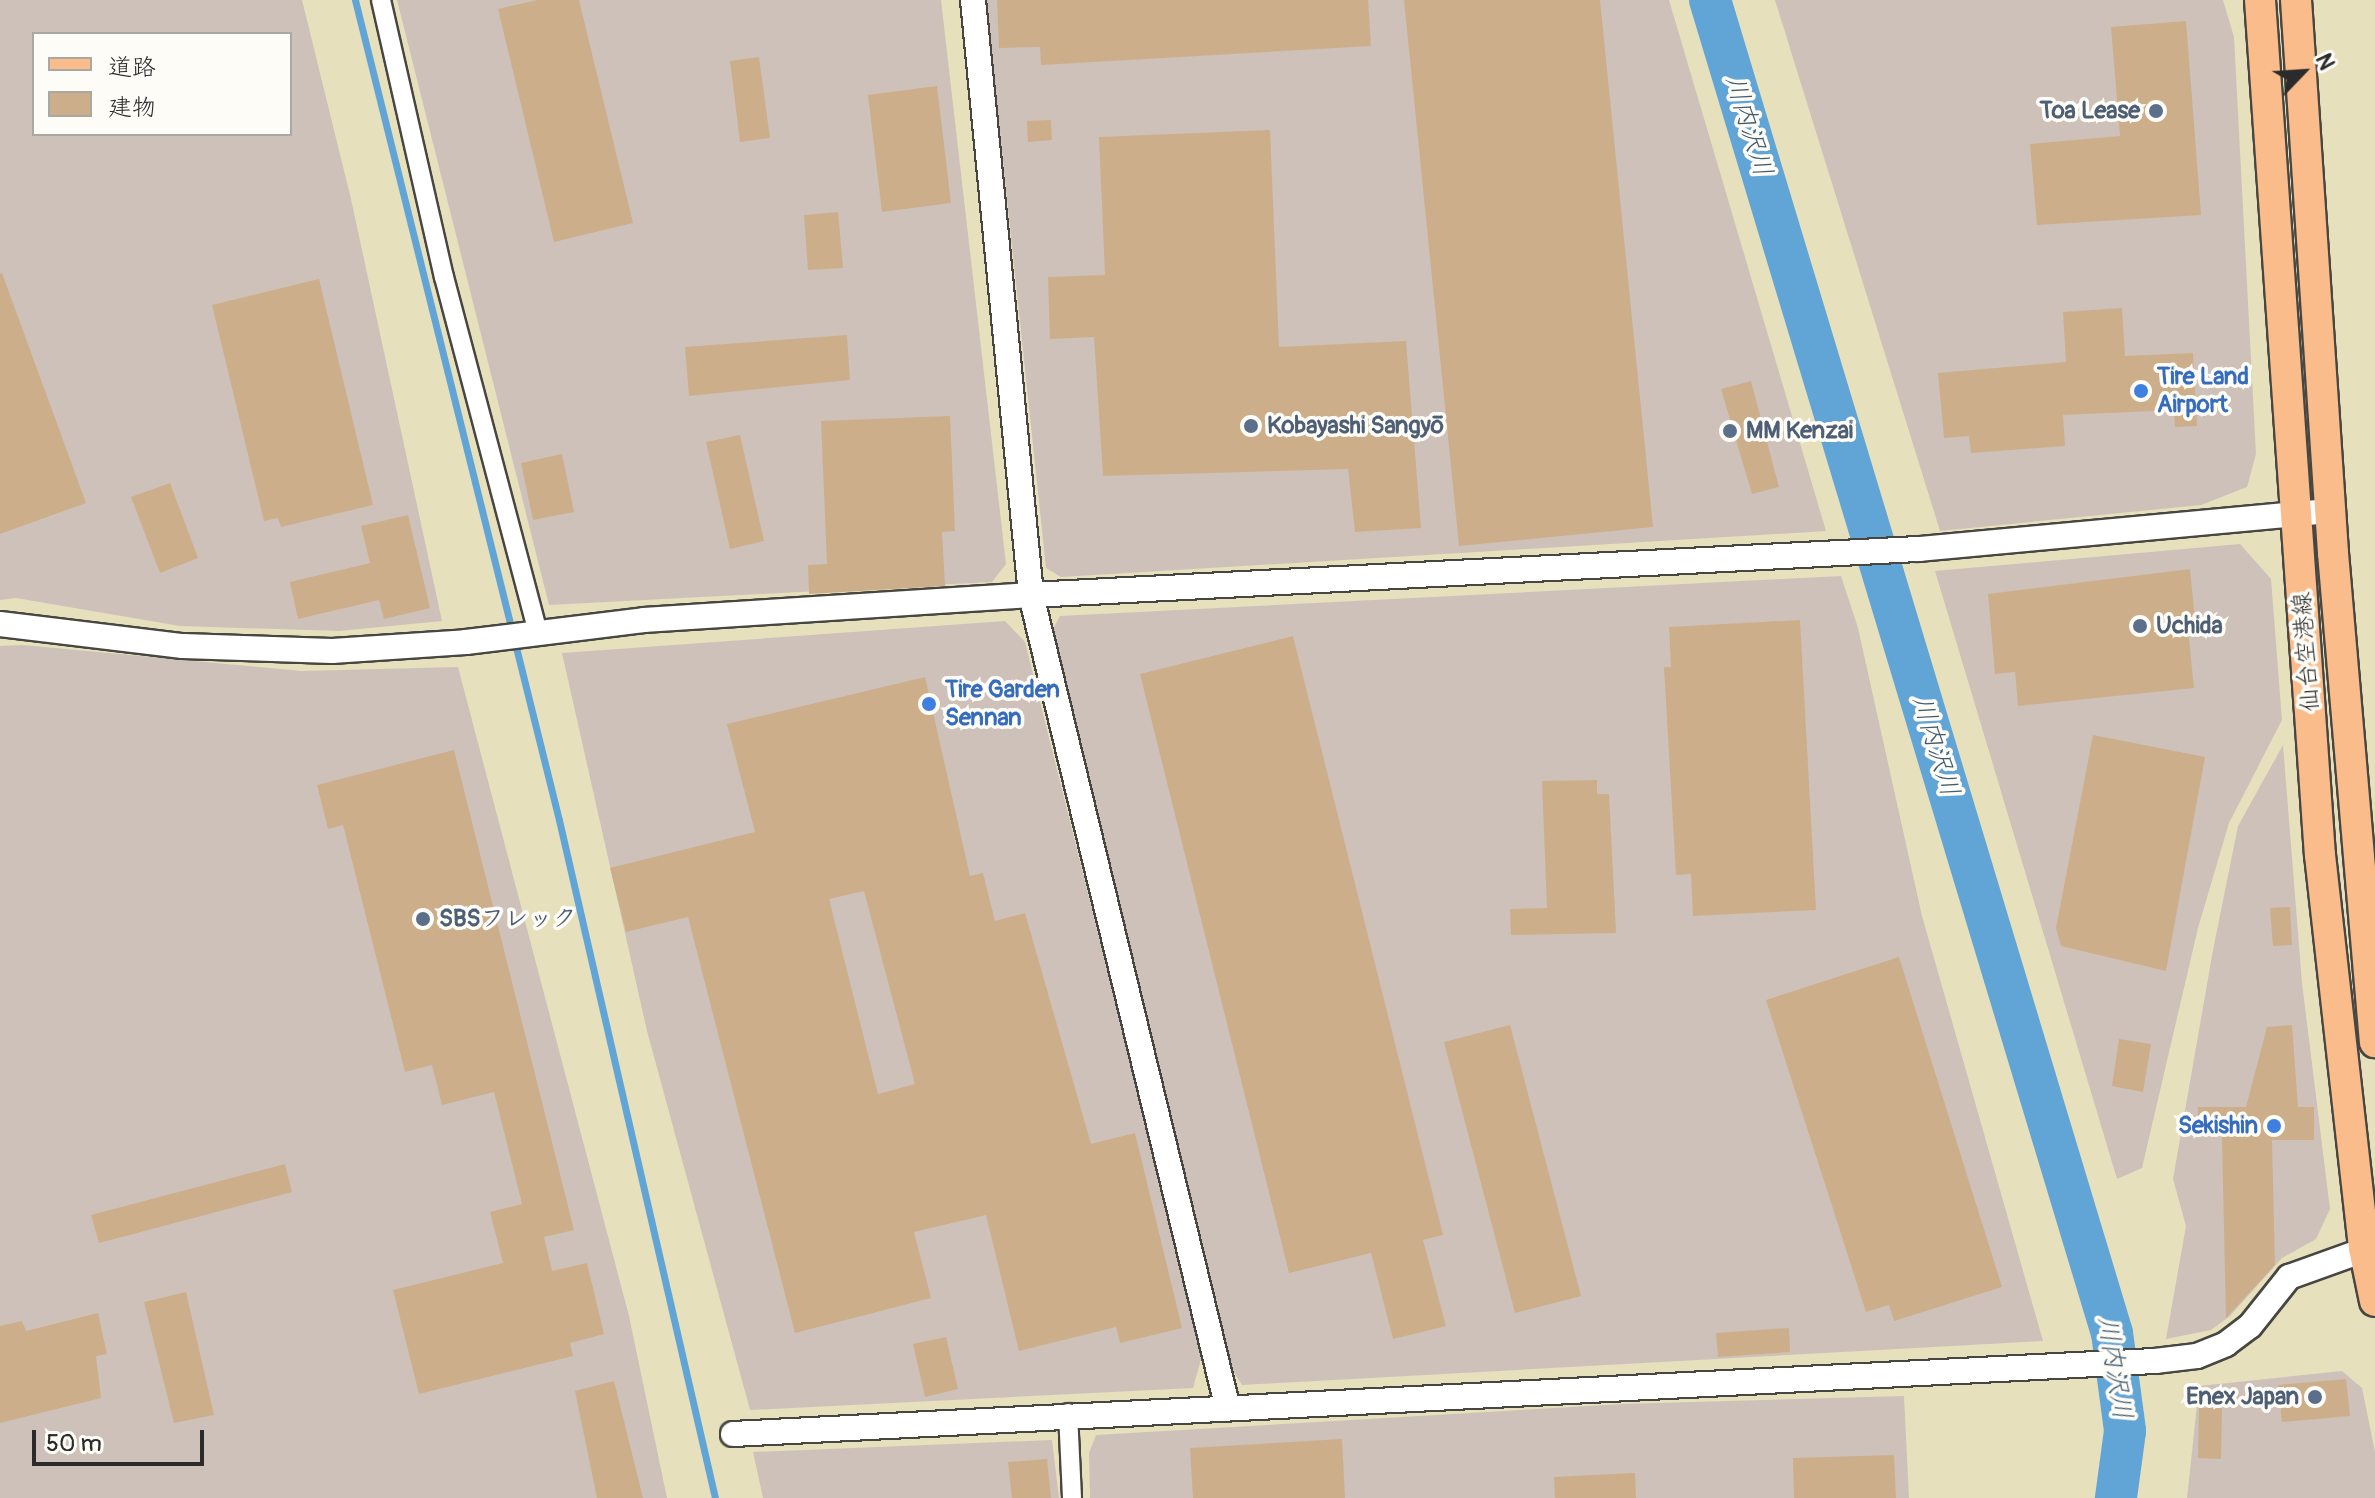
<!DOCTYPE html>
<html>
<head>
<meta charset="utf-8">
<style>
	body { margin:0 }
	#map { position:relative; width:2375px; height:1498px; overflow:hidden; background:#e7e0bd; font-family:Pangolin,"Klee One",sans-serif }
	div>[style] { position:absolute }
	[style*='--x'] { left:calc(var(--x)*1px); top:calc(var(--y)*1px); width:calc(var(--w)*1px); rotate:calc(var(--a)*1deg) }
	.industrial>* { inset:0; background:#cec1ba }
	.stream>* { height:7px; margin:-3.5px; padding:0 3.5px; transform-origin:3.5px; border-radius:3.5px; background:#61a5d6 }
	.river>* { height:42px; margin:-21px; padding:0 21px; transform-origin:21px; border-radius:21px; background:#61a5d6 }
	.building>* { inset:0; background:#ccaf8a }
	.roads { filter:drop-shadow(2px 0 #474641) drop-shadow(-2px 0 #474641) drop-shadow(0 2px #474641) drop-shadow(0 -2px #474641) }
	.minor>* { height:18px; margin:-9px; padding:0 9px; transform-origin:9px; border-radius:9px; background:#fff }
	.tertiary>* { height:24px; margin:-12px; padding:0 12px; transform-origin:12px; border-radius:12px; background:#fff }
	.primary>* { height:30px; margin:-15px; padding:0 15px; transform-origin:15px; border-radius:15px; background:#fabc8b }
	.dots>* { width:22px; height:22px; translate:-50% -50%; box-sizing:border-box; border:4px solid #fdfcf7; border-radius:50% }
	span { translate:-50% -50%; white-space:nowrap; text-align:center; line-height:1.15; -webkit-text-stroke:7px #fdfcf7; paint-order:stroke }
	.service-label { font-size:24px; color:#4e5e75; font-weight:700 }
	.right { translate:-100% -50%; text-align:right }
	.left { translate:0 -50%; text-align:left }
	.shop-label { font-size:24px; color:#366cbe; font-weight:700 }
	.street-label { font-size:24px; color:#2b2b2b }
	.water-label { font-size:26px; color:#415c6f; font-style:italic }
	.legend { position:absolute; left:32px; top:32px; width:260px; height:104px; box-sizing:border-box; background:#fdfcf7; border:2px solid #a9a8a5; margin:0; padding:10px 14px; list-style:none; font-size:24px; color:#2b2b2b }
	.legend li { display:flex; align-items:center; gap:16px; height:40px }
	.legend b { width:40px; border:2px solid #a9a8a5 }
	.north { position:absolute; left:2263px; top:32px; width:80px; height:80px; -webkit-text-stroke:6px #fdfcf7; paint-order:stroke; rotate:65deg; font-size:22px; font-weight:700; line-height:32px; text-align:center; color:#2b2b2b }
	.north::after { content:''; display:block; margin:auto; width:28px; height:36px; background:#2b2b2b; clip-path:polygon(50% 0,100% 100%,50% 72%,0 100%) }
	.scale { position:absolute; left:32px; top:1430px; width:172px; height:36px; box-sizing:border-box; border:4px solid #2b2b2b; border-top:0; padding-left:10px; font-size:24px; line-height:28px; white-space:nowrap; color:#2b2b2b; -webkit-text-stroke:6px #fdfcf7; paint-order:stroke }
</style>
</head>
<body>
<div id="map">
	<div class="industrial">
		<div style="clip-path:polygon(evenodd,0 0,302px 0,351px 199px,442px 621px,339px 631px,180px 626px,16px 598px,0 600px,0 0,34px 34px,290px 34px,290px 134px,34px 134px,34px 34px)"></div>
		<div style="clip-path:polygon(397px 0,941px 0,1006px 564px,992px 582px,549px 605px)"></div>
		<div style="clip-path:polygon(986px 0,1669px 0,1826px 531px,1061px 577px,1046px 568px)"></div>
		<div style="clip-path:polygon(1775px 0,2223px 0,2234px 37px,2256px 454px,2247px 487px,2201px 505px,1940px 531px)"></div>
		<div style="clip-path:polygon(2240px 544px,2271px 579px,2282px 720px,2229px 823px,2198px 928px,2142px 1168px,2117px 1179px,1935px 571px)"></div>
		<div style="clip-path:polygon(1841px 576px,1858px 628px,1922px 916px,2043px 1341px,1242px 1385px,1231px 1368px,1050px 635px,1060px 616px)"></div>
		<div style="clip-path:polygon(1005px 621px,1025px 642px,1203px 1352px,1193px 1388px,750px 1410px,647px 1031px,562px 653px)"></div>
		<div style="clip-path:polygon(23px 645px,302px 671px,458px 667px,629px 1316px,667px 1498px,0 1498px,0 646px)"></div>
		<div style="clip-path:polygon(2283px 745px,2302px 983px,2330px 1209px,2316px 1239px,2282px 1258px,2230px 1316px,2211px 1330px,2166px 1339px,2186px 1226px,2173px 1179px,2213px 950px,2238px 826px)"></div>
		<div style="clip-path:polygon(2342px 1371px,2362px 1388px,2375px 1452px,2375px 1498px,2187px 1498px,2199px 1386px)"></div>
		<div style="clip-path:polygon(1904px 1396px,1909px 1498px,1090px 1498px,1089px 1453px,1096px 1435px,1624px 1404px)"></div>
		<div style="clip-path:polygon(1052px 1440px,1059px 1498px,763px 1498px,753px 1452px)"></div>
	</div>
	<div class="stream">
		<div style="--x:355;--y:0;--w:845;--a:76.03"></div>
		<div style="--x:559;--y:820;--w:696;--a:77.04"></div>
	</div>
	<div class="river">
		<div style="--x:1710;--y:0;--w:1392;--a:73.22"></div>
		<div style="--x:2112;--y:1333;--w:99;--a:82.4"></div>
		<div style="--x:2125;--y:1431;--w:68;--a:97.7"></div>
	</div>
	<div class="building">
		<div style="clip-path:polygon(537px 0,579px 0,633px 223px,554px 242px,498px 9px)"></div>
		<div style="clip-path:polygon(997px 0,1368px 0,1371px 46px,1041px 65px,1040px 47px,999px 48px)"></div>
		<div style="clip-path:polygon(1404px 0,1600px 0,1653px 527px,1459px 546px)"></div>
		<div style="clip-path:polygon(2186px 21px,2201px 215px,2037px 225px,2030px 144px,2120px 136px,2111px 27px)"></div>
		<div style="clip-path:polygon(759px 57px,770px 138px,740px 142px,730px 61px)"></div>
		<div style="clip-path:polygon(937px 86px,951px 203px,882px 212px,868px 95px)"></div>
		<div style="clip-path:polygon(1051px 120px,1052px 140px,1028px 142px,1027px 121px)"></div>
		<div style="clip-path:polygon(1270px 130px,1279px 347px,1406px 341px,1421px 528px,1355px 532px,1348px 469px,1103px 476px,1094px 337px,1050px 339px,1048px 277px,1105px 275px,1099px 137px)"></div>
		<div style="clip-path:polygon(838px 212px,843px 268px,808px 270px,804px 215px)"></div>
		<div style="clip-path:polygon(2px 273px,86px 503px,0 534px,0 274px)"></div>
		<div style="clip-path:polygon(319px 279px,373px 505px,281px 527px,278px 518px,264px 521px,212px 305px)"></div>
		<div style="clip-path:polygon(2122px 308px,2125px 356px,2193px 353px,2197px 426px,2175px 427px,2174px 410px,2063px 415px,2065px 446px,1971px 453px,1969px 436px,1944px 438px,1938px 373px,2066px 362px,2063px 312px)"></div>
		<div style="clip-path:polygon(847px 335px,850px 380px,689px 396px,685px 347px)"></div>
		<div style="clip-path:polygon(1751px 381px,1779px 487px,1752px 494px,1721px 389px)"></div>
		<div style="clip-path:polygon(950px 416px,955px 531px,942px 532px,945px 586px,809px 594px,808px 565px,827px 564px,821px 421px)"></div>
		<div style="clip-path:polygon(740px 435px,764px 541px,730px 549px,706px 442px)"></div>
		<div style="clip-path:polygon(562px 454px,574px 512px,533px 520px,521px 463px)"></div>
		<div style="clip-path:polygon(170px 483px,198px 558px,160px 573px,131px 497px)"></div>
		<div style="clip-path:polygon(408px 515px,430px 608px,384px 619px,379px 600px,298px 619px,290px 582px,370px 563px,361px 526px)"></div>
		<div style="clip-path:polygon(2190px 569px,2195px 619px,2187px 620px,2194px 688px,2018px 706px,2015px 672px,1995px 674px,1988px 594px)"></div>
		<div style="clip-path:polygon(1800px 620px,1816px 910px,1693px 916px,1691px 874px,1676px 875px,1664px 667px,1671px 667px,1669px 627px)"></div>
		<div style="clip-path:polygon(1293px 636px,1443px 1235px,1423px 1240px,1446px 1326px,1393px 1339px,1371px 1253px,1289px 1273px,1140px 674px)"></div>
		<div style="clip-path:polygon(evenodd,925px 677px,970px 876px,983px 873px,995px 921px,1025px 913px,1091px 1144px,1135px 1133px,1182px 1328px,1120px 1343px,1116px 1327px,1019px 1351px,986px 1215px,914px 1232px,931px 1298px,795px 1333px,688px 917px,626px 932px,610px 868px,755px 832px,727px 724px,925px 677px,864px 891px,915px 1084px,878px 1094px,829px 899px,864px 891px)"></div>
		<div style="clip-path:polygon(2093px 735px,2205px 757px,2166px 971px,2061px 946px,2056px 928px)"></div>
		<div style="clip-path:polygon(454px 750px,574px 1230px,544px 1237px,552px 1271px,587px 1263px,604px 1334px,570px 1343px,573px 1356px,419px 1394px,393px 1290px,503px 1263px,490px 1212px,522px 1204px,494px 1092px,442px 1105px,432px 1065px,405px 1072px,343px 825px,328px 829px,317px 785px)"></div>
		<div style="clip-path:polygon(1597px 780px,1597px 794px,1609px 794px,1616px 933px,1511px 935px,1510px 909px,1547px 908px,1542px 781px)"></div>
		<div style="clip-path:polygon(2290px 907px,2292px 945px,2273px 946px,2270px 908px)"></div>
		<div style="clip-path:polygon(1899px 957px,2002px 1287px,1894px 1321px,1889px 1305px,1866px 1312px,1766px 1000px)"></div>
		<div style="clip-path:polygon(1510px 1025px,1581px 1296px,1515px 1313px,1444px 1042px)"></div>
		<div style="clip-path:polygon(2292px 1025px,2298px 1107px,2314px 1107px,2314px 1140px,2272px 1140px,2275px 1265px,2226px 1318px,2222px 1140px,2218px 1125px,2198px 1125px,2198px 1107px,2246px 1107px,2267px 1027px)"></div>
		<div style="clip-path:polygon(2119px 1039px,2151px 1044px,2143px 1092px,2112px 1086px)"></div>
		<div style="clip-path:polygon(285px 1164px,292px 1192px,99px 1243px,91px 1215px)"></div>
		<div style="clip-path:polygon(186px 1292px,214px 1415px,174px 1423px,144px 1302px)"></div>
		<div style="clip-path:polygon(98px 1313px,107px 1354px,96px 1356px,101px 1398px,0 1423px,0 1326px,22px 1321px,26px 1331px)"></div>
		<div style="clip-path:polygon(1789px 1328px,1790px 1352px,1718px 1357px,1716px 1333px)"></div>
		<div style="clip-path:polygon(946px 1337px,958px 1389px,925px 1397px,913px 1344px)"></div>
		<div style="clip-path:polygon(2346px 1379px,2350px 1416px,2282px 1422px,2278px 1385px)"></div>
		<div style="clip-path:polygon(614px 1381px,643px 1498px,597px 1498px,575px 1391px)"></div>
		<div style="clip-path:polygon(2199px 1408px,2222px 1408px,2221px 1459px,2198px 1458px)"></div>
		<div style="clip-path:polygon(1342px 1439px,1345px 1498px,1193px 1498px,1190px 1448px)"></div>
		<div style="clip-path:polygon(1894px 1455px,1896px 1498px,1794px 1498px,1793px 1458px)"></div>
		<div style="clip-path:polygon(1047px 1459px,1051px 1498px,1012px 1498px,1008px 1462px)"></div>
		<div style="clip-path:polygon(1635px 1473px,1636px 1498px,1555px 1498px,1554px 1477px)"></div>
	</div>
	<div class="roads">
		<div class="minor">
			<div style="--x:381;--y:0;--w:284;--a:77.2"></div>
			<div style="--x:444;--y:277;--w:368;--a:75.2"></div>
			<div style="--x:1068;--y:1413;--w:85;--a:87.3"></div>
		</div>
		<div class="tertiary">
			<div style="--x:973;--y:0;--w:598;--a:84.43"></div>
			<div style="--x:1031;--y:595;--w:833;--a:76.4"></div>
			<div style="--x:0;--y:624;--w:184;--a:6.9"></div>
			<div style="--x:183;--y:646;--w:149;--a:1.9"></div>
			<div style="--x:332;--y:651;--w:134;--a:-3.8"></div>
			<div style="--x:466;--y:642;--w:179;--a:-7"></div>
			<div style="--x:644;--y:620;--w:388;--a:-3.7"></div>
			<div style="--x:1031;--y:595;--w:889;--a:-2.97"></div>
			<div style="--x:1919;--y:549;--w:413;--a:-5.3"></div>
			<div style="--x:733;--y:1434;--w:1424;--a:-2.94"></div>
			<div style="--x:2155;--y:1361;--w:42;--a:-6.8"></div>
			<div style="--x:2197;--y:1356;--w:31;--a:-22"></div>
			<div style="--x:2226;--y:1344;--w:30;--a:-37"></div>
			<div style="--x:2250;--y:1326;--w:63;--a:-51.5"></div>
			<div style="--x:2289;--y:1277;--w:91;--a:-19.8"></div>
		</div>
		<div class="primary">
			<div style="--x:2260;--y:0;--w:857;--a:85.99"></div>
			<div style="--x:2320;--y:855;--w:395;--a:83.6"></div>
			<div style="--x:2364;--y:1248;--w:54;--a:78.3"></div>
			<div style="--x:2296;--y:0;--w:554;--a:86.17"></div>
			<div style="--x:2333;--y:553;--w:491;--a:85.1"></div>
		</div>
	</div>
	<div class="dots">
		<div style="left:2156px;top:111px;background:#5c6f8a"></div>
		<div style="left:2141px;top:391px;background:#3f7fe0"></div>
		<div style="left:1251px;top:426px;background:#5c6f8a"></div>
		<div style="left:1730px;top:431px;background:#5c6f8a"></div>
		<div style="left:2140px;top:626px;background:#5c6f8a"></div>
		<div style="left:929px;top:704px;background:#3f7fe0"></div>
		<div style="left:423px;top:919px;background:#5c6f8a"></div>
		<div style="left:2274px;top:1126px;background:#3f7fe0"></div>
		<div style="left:2315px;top:1397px;background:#5c6f8a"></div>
	</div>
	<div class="service-label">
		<span class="right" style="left:2140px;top:111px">Toa Lease</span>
		<span class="left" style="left:1267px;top:426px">Kobayashi Sangyō</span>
		<span class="left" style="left:1746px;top:431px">MM Kenzai</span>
		<span class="left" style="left:2156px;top:626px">Uchida</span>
		<span class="left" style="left:439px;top:919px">SBSフレック</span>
		<span class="right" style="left:2299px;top:1397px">Enex Japan</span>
	</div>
	<div class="shop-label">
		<span class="left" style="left:2157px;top:391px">Tire Land<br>Airport</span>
		<span class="left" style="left:945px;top:704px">Tire Garden<br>Sennan</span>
		<span class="right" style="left:2258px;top:1126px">Sekishin</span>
	</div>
	<div class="street-label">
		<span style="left:2306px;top:652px;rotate:-94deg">仙台空港線</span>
	</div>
	<div class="water-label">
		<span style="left:1748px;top:126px;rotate:73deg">川内沢川</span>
		<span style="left:1935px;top:746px;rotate:73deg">川内沢川</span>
		<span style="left:2114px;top:1368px;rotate:81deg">川内沢川</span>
	</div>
	<ul class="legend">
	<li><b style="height:10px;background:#fabc8b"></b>道路</li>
	<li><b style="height:22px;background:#ccaf8a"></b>建物</li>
	</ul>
	<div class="north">N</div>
	<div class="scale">50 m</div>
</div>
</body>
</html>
